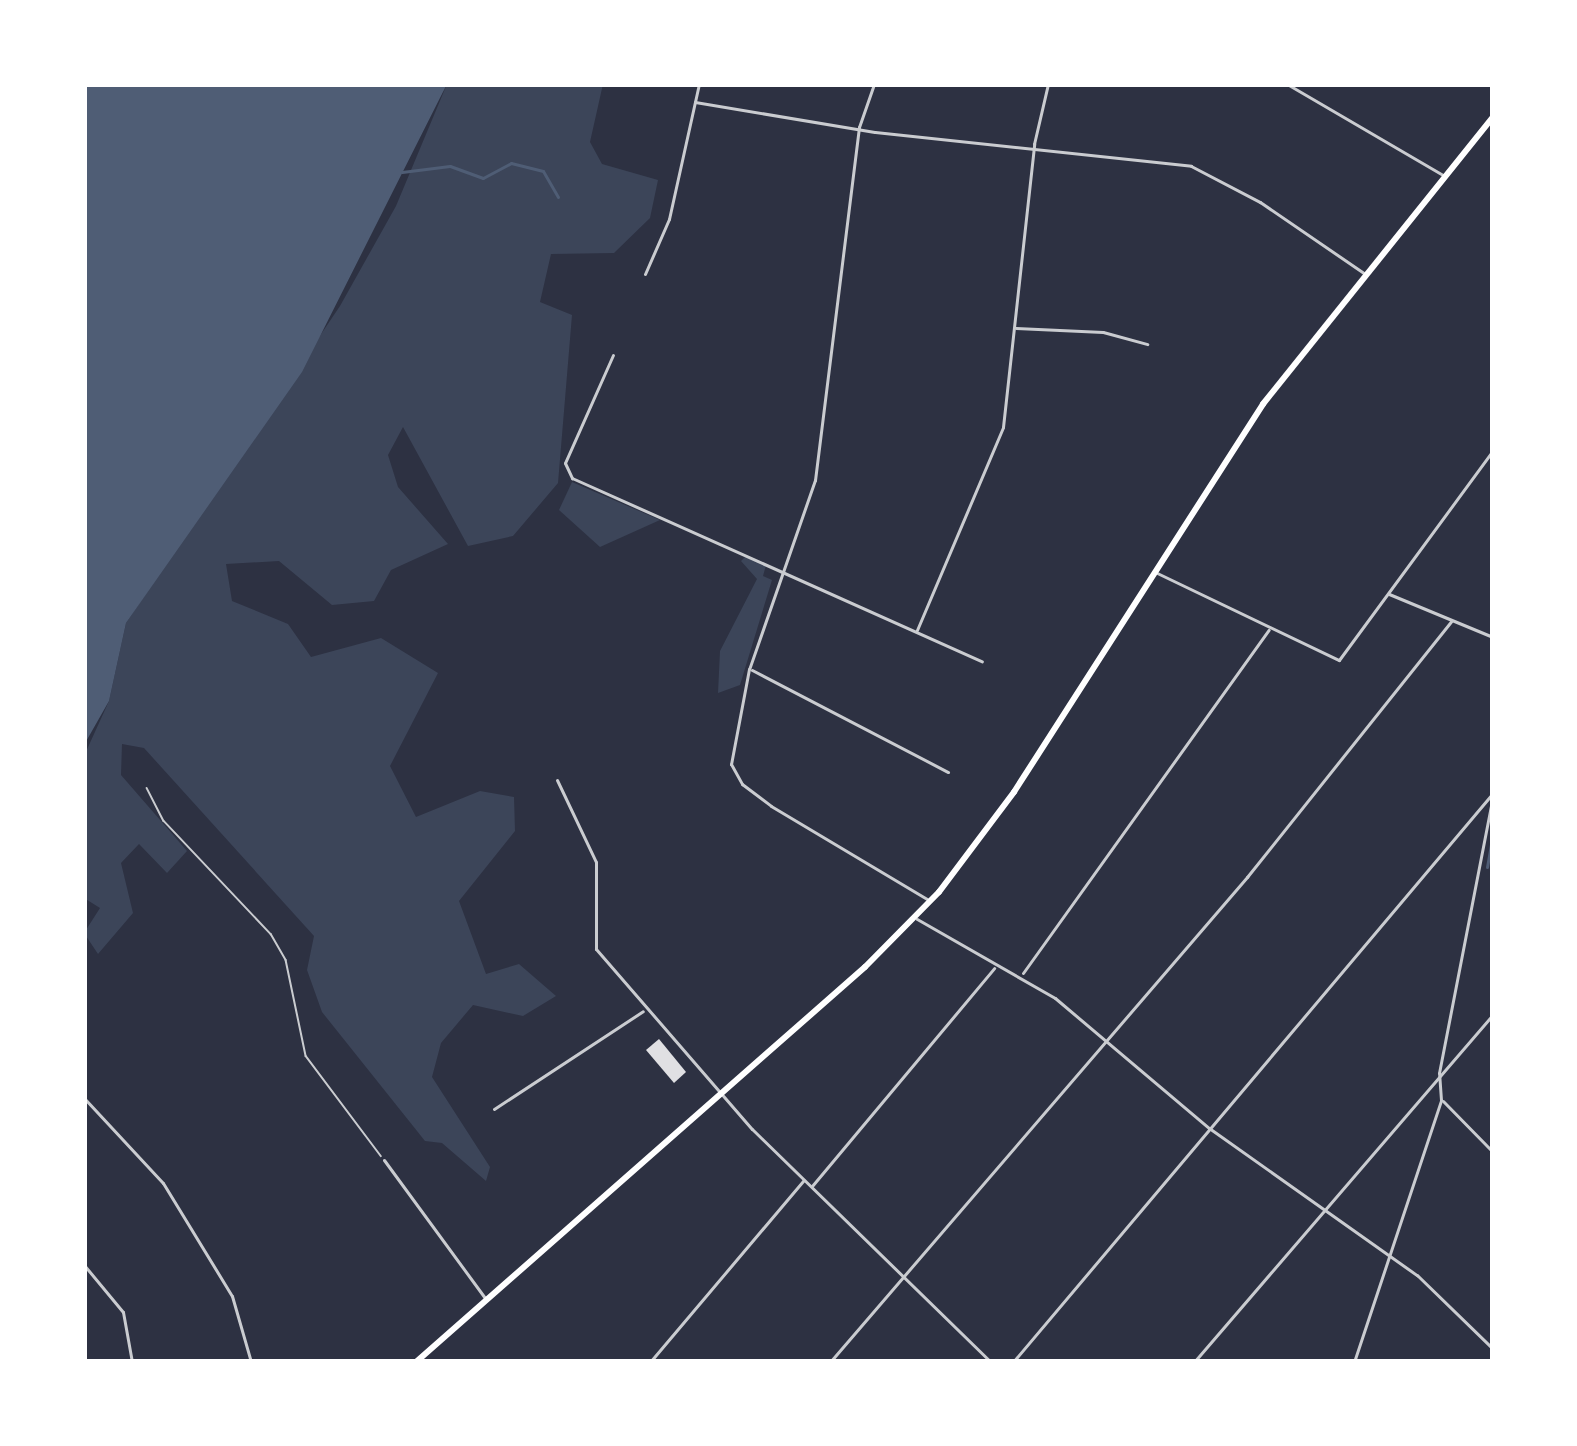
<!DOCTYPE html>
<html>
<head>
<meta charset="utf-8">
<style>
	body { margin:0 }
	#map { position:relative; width:1577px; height:1446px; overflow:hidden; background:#2d3142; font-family:"Roboto Condensed",sans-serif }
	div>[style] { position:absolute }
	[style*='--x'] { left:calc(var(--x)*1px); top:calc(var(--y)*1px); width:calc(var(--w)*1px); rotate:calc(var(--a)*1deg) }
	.green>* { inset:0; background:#3c4559 }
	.water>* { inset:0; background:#4f5d75 }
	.stream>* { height:3px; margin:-1.5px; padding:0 1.5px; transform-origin:1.5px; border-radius:1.5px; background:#4f5d75 }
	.building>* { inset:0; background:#e0e0e3 }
	.service>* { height:1.5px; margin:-0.75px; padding:0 0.75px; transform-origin:0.75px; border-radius:0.75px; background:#caccd0 }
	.minor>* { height:3px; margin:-1.5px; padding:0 1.5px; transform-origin:1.5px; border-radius:1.5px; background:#caccd0 }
	.primary>* { height:6px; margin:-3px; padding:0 3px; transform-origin:3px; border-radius:3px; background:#fff }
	span { translate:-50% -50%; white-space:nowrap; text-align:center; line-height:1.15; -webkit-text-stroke:9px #fff; paint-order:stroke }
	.frame { position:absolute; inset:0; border:87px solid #fff; pointer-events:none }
</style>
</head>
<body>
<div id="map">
	<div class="green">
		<div style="clip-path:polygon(447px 84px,603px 84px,590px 142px,602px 164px,658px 180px,650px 218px,614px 253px,551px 254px,540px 302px,572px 315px,558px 483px,513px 536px,468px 546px,403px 427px,388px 455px,398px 487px,448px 544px,391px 570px,374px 601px,332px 605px,279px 561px,226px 564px,232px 601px,288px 624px,311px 657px,381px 638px,438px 673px,390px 766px,416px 817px,480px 791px,514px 797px,515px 831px,459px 901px,486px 974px,519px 964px,556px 996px,523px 1016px,473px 1005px,441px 1043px,432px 1077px,490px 1167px,486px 1181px,442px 1143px,425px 1141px,322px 1012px,307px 970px,314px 936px,144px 748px,122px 744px,121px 775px,187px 851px,167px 873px,139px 844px,121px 863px,133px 913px,98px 954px,84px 933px,100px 908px,84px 898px,84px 756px,109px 701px,126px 623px,340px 306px,396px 206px)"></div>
		<div style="clip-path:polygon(572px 482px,660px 520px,600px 547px,559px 510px)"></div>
		<div style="clip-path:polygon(746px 556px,766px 565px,763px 576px,772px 580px,740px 685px,718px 693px,720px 651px,757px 579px,741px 561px)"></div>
	</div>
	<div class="water">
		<div style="clip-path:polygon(84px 84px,447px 84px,302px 372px,126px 623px,109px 701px,84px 745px)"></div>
	</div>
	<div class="stream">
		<div style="--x:402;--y:172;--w:48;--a:-7.1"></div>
		<div style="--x:450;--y:166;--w:35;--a:20"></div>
		<div style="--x:483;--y:178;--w:32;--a:-28"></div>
		<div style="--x:511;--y:163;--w:33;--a:14"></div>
		<div style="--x:543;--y:171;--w:30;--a:60"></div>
		<div style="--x:1487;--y:867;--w:35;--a:-80"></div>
	</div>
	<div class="building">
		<div style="clip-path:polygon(659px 1039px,686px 1072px,674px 1083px,646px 1050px)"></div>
	</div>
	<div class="service">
		<div style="--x:147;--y:788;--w:37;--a:63"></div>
		<div style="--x:164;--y:821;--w:156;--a:46.6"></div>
		<div style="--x:271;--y:934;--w:30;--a:60"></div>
		<div style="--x:286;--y:960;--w:98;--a:78.2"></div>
		<div style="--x:306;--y:1056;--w:125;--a:53.1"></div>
	</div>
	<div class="minor">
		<div style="--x:874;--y:84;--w:46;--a:109.2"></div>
		<div style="--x:859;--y:127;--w:356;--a:97.1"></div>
		<div style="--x:815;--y:480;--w:200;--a:109.2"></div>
		<div style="--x:749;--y:669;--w:97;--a:100.7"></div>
		<div style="--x:731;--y:764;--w:23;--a:61"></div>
		<div style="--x:742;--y:784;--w:36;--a:37"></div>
		<div style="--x:771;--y:806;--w:182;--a:30.8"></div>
		<div style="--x:1287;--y:84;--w:181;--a:30.3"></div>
		<div style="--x:695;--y:102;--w:182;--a:9.5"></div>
		<div style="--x:875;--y:132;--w:318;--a:6.1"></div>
		<div style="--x:1191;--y:166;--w:78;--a:27.6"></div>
		<div style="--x:1260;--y:202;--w:127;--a:34.4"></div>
		<div style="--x:645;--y:274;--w:60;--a:-66.4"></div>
		<div style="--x:669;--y:219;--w:138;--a:-77.5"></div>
		<div style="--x:1016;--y:328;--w:87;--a:2.6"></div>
		<div style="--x:1103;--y:332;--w:46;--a:15.3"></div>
		<div style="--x:613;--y:355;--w:118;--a:114"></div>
		<div style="--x:565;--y:463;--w:17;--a:65"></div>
		<div style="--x:572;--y:478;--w:449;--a:24.1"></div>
		<div style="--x:1155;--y:572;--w:204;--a:25.6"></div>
		<div style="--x:1339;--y:660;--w:260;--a:-53.7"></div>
		<div style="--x:1389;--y:594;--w:113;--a:22.5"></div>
		<div style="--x:917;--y:630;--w:220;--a:-67"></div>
		<div style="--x:1003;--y:427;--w:285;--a:-83.7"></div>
		<div style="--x:1034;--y:144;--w:62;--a:-76.9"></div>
		<div style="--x:752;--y:670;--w:221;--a:27.5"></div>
		<div style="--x:557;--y:780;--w:91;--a:64.6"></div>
		<div style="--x:596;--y:862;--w:87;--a:90"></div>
		<div style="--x:596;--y:949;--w:238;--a:49.1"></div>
		<div style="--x:752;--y:1129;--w:334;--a:44.3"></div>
		<div style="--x:917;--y:919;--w:159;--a:29.8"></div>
		<div style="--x:1055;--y:998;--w:202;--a:40.2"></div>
		<div style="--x:1209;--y:1128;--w:255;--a:35.3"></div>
		<div style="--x:1417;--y:1275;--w:106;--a:44.2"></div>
		<div style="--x:1023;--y:973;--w:422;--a:-54.4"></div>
		<div style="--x:84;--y:1098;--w:116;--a:47.1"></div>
		<div style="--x:163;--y:1183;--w:132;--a:58.6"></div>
		<div style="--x:232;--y:1296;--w:69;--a:73.9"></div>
		<div style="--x:1443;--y:1101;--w:71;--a:45.6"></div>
		<div style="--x:494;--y:1109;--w:178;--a:-33.3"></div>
		<div style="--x:384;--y:1160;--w:171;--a:53.8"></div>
		<div style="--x:812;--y:1186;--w:284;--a:-50.1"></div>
		<div style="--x:84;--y:1265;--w:61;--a:50.3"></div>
		<div style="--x:123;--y:1312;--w:51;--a:79.8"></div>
		<div style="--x:650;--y:1362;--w:238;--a:-49.8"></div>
		<div style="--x:830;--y:1362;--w:640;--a:-49.31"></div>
		<div style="--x:1247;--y:877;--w:327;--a:-51.4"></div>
		<div style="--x:1013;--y:1362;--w:744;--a:-49.85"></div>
		<div style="--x:1194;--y:1362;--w:459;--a:-49.3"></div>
		<div style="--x:1354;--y:1362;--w:276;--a:-71.6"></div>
		<div style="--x:1441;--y:1100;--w:27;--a:-94"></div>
		<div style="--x:1439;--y:1073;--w:282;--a:-79"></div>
	</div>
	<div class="primary">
		<div style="--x:416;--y:1362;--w:598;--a:-41.34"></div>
		<div style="--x:865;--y:967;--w:105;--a:-45.4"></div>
		<div style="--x:939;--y:892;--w:125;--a:-53.1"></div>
		<div style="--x:1014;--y:792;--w:461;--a:-57.3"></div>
		<div style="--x:1263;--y:404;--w:368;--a:-51.3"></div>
	</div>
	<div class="frame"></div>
</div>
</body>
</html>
